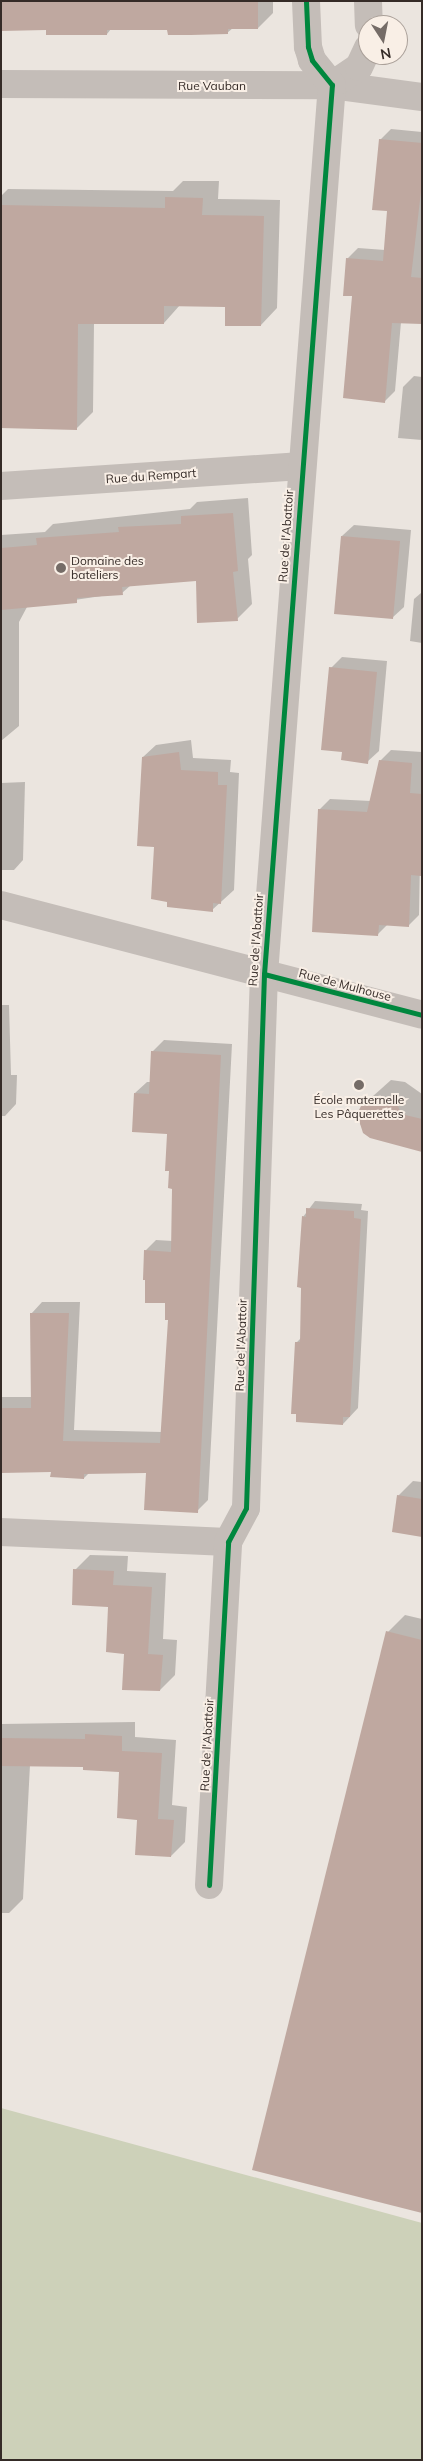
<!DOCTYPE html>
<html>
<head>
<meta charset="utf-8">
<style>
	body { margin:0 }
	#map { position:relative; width:423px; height:2461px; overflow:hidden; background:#ebe5df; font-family:Mulish,sans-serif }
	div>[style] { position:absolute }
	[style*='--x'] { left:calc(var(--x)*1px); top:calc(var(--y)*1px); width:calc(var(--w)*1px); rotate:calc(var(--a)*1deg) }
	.green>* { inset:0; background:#cdd1b9 }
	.shadow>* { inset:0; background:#0003 }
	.building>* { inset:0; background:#bfa8a0 }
	.minor>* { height:28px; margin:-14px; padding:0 14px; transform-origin:14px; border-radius:14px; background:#c4bdb8 }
	.cycleway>* { height:5px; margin:-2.5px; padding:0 2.5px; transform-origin:2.5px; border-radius:2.5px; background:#00873e }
	.dots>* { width:14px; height:14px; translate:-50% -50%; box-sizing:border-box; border:2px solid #f9efe6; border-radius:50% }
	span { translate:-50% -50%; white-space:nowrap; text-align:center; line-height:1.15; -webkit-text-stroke:4px #f9efe6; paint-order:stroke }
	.street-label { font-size:12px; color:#352b27 }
	.poi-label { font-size:12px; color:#352b27 }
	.left { translate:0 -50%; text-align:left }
	.frame { position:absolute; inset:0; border:2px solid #352b27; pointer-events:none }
	.north { position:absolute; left:358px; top:15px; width:50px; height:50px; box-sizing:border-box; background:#f9efe6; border:1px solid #aba19a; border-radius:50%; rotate:169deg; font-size:14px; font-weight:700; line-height:20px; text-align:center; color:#352b27 }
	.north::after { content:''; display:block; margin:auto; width:18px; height:22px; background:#756c67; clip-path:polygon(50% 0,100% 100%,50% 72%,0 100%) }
</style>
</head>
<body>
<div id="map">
	<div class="green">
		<div style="clip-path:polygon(1px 2108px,422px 2223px,422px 2460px,1px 2460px)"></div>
	</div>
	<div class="shadow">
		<div style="clip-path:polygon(1px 1px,273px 1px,273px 13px,258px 28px,233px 28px,227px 33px,169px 29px,111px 29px,107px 34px,47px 29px)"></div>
		<div style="clip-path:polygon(391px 129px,422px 132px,422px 322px,401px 322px,395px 391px,385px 401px,353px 295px,347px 259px,358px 248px,385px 250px,388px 210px,380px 140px)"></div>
		<div style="clip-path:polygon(183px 181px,219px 181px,218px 199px,280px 200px,277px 308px,261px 325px,226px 306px,180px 305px,164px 323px,94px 323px,93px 412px,77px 428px,1px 427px,1px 196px,8px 189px,173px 191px)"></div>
		<div style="clip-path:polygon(414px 376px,422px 377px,422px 440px,398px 438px,403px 387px)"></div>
		<div style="clip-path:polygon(248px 498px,252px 555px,248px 559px,252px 604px,237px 619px,197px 579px,131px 585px,122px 593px,27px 607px,19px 622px,19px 726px,1px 741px,1px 535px,45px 532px,53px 524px,190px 509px,197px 502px)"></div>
		<div style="clip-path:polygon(354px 525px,411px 530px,404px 607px,392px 618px,342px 536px)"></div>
		<div style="clip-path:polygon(421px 593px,422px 593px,422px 643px,410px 641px,414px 599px)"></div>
		<div style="clip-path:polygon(342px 657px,387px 661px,379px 751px,367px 762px,331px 668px)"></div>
		<div style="clip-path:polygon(191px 740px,193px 758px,231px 760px,230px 772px,239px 773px,234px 890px,212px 910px,155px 846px,143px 757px,156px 745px)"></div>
		<div style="clip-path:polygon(391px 750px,422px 752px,419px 915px,408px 926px,388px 924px,377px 935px,319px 810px,330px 799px,371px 801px,380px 761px)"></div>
		<div style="clip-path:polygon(25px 782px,23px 860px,14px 870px,1px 870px,1px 783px)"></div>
		<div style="clip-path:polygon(1px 1005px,9px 1005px,11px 1075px,17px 1075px,16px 1104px,5px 1116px,1px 1116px)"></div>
		<div style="clip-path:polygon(164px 1040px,232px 1044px,208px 1500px,197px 1511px,148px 1472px,89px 1473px,84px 1478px,52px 1471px,1px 1471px,1px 1397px,32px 1397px,31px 1314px,42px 1302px,80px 1302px,74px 1430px,162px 1432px,169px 1319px,167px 1302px,145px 1251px,156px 1240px,173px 1241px,173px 1188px,169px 1133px,135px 1093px,147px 1082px,151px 1082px,152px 1052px)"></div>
		<div style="clip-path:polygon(391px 1080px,405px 1082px,422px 1094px,422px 1151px,364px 1132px,358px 1119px,363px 1105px)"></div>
		<div style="clip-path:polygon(315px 1201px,362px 1204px,361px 1210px,368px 1211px,358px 1408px,343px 1424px,296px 1343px,301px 1338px,303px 1217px)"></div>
		<div style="clip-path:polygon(413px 1481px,422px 1482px,422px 1535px,398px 1496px)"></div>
		<div style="clip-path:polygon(90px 1555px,128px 1556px,127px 1571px,166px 1573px,163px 1639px,177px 1640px,175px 1675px,160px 1690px,126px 1653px,109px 1606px,75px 1570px)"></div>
		<div style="clip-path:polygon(405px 1615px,422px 1619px,422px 2212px,388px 1632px)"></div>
		<div style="clip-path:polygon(135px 1722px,135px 1737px,176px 1740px,172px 1805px,187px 1807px,185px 1842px,171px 1856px,138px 1819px,121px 1771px,84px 1766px,30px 1765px,23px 1899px,9px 1913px,1px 1913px,1px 1724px)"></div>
	</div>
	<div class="building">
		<div style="clip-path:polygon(1px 1px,258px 1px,258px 29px,228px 29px,228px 34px,191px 35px,168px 35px,167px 30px,107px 30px,107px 35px,46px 35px,46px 30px,1px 31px)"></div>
		<div style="clip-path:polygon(379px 139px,422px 143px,422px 183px,411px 277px,422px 278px,422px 324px,392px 323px,385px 403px,343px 398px,352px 296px,343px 296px,346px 258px,383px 261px,387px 211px,372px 210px)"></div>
		<div style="clip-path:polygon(165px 197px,203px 198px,202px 215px,264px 216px,261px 326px,225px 326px,225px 307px,164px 306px,164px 324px,78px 324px,77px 430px,1px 428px,1px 205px,165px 208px)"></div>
		<div style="clip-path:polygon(233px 513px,238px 571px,233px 572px,238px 621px,197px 623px,196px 581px,122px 587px,123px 595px,77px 598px,77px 603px,1px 610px,1px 548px,37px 545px,36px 538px,119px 532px,118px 527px,181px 524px,181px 516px)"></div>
		<div style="clip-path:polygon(341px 536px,400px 541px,393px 619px,334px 614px)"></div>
		<div style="clip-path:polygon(329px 667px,377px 672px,368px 764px,341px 760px,342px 752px,321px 750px)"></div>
		<div style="clip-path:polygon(179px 752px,181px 770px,218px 772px,218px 785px,227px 785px,221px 904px,213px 903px,213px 912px,167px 907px,167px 902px,151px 899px,154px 847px,137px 846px,142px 757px)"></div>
		<div style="clip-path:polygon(379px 760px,412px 763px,410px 793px,422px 794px,421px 876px,411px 875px,409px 927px,379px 925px,378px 936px,312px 932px,318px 809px,367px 812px)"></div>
		<div style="clip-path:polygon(151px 1051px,221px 1055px,198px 1513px,144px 1510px,146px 1473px,84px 1474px,84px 1479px,50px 1477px,51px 1472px,1px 1473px,1px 1408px,31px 1408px,30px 1313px,69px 1313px,63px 1441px,160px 1443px,168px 1320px,165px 1320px,165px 1303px,145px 1303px,145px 1280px,143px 1280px,144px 1250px,171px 1252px,172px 1189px,168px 1188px,169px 1171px,165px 1171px,167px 1134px,132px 1132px,134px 1093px,149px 1094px)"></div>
		<div style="clip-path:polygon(374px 1096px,389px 1098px,398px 1106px,401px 1114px,422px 1119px,422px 1152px,370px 1138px,363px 1133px,357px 1114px,362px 1104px)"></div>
		<div style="clip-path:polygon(306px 1208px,354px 1211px,354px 1218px,361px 1219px,350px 1417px,343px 1417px,343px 1425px,296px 1422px,296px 1414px,291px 1414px,295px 1342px,300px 1342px,301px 1288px,297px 1287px,302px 1216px,306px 1217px)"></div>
		<div style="clip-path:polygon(397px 1495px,422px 1499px,422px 1537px,392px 1532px)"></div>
		<div style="clip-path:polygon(73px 1569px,114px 1571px,113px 1585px,152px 1587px,148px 1654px,163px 1655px,160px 1691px,122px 1690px,124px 1654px,106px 1652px,108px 1607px,72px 1605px)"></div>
		<div style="clip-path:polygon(386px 1631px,422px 1640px,422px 2213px,252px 2170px)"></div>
		<div style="clip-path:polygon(85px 1734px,122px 1736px,122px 1751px,162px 1753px,158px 1819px,174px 1820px,171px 1857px,135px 1855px,137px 1820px,117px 1818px,119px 1772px,83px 1770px,83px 1767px,1px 1766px,1px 1738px,85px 1739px)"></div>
	</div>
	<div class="minor">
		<div style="--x:368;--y:1;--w:24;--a:88"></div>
		<div style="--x:1;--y:84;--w:331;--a:0.2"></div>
		<div style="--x:332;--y:85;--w:91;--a:7.6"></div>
		<div style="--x:332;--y:85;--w:32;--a:-34"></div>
		<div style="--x:359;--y:67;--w:21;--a:-65"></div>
		<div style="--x:1;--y:486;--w:301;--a:-3.8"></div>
		<div style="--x:1;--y:905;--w:435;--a:14.6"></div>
		<div style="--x:1;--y:1532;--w:227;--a:2.5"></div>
		<div style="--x:209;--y:1885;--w:344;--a:-86.8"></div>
		<div style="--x:228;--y:1542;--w:38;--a:-62"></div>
		<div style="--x:246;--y:1508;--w:534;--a:-88.07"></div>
		<div style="--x:264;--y:974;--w:892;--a:-85.63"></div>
		<div style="--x:332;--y:85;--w:32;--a:-129"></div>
		<div style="--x:312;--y:60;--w:14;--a:-107"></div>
		<div style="--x:308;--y:47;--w:46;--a:-92.5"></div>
	</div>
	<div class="cycleway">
		<div style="--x:264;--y:974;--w:163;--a:14.5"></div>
		<div style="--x:209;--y:1885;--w:344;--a:-86.8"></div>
		<div style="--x:228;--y:1542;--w:38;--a:-62"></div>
		<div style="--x:246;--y:1508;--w:534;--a:-88.07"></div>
		<div style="--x:264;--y:974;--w:892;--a:-85.63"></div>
		<div style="--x:332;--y:85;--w:32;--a:-129"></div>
		<div style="--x:312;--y:60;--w:14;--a:-107"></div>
		<div style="--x:308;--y:47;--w:46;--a:-92.5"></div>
	</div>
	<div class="dots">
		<div style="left:61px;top:568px;background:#756c67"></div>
		<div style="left:359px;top:1085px;background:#756c67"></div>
	</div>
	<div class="street-label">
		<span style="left:212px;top:86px">Rue Vauban</span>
		<span style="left:151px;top:476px;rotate:-4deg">Rue du Rempart</span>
		<span style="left:286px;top:536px;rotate:-86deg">Rue de l'Abattoir</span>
		<span style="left:256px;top:940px;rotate:-86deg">Rue de l'Abattoir</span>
		<span style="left:345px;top:985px;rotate:15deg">Rue de Mulhouse</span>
		<span style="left:241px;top:1345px;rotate:-88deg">Rue de l'Abattoir</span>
		<span style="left:207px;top:1745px;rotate:-87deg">Rue de l'Abattoir</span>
	</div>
	<div class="poi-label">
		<span class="left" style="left:71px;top:568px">Domaine des<br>bateliers</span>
		<span style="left:359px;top:1107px">École maternelle<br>Les Pâquerettes</span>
	</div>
	<div class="frame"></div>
	<div class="north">N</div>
</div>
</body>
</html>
